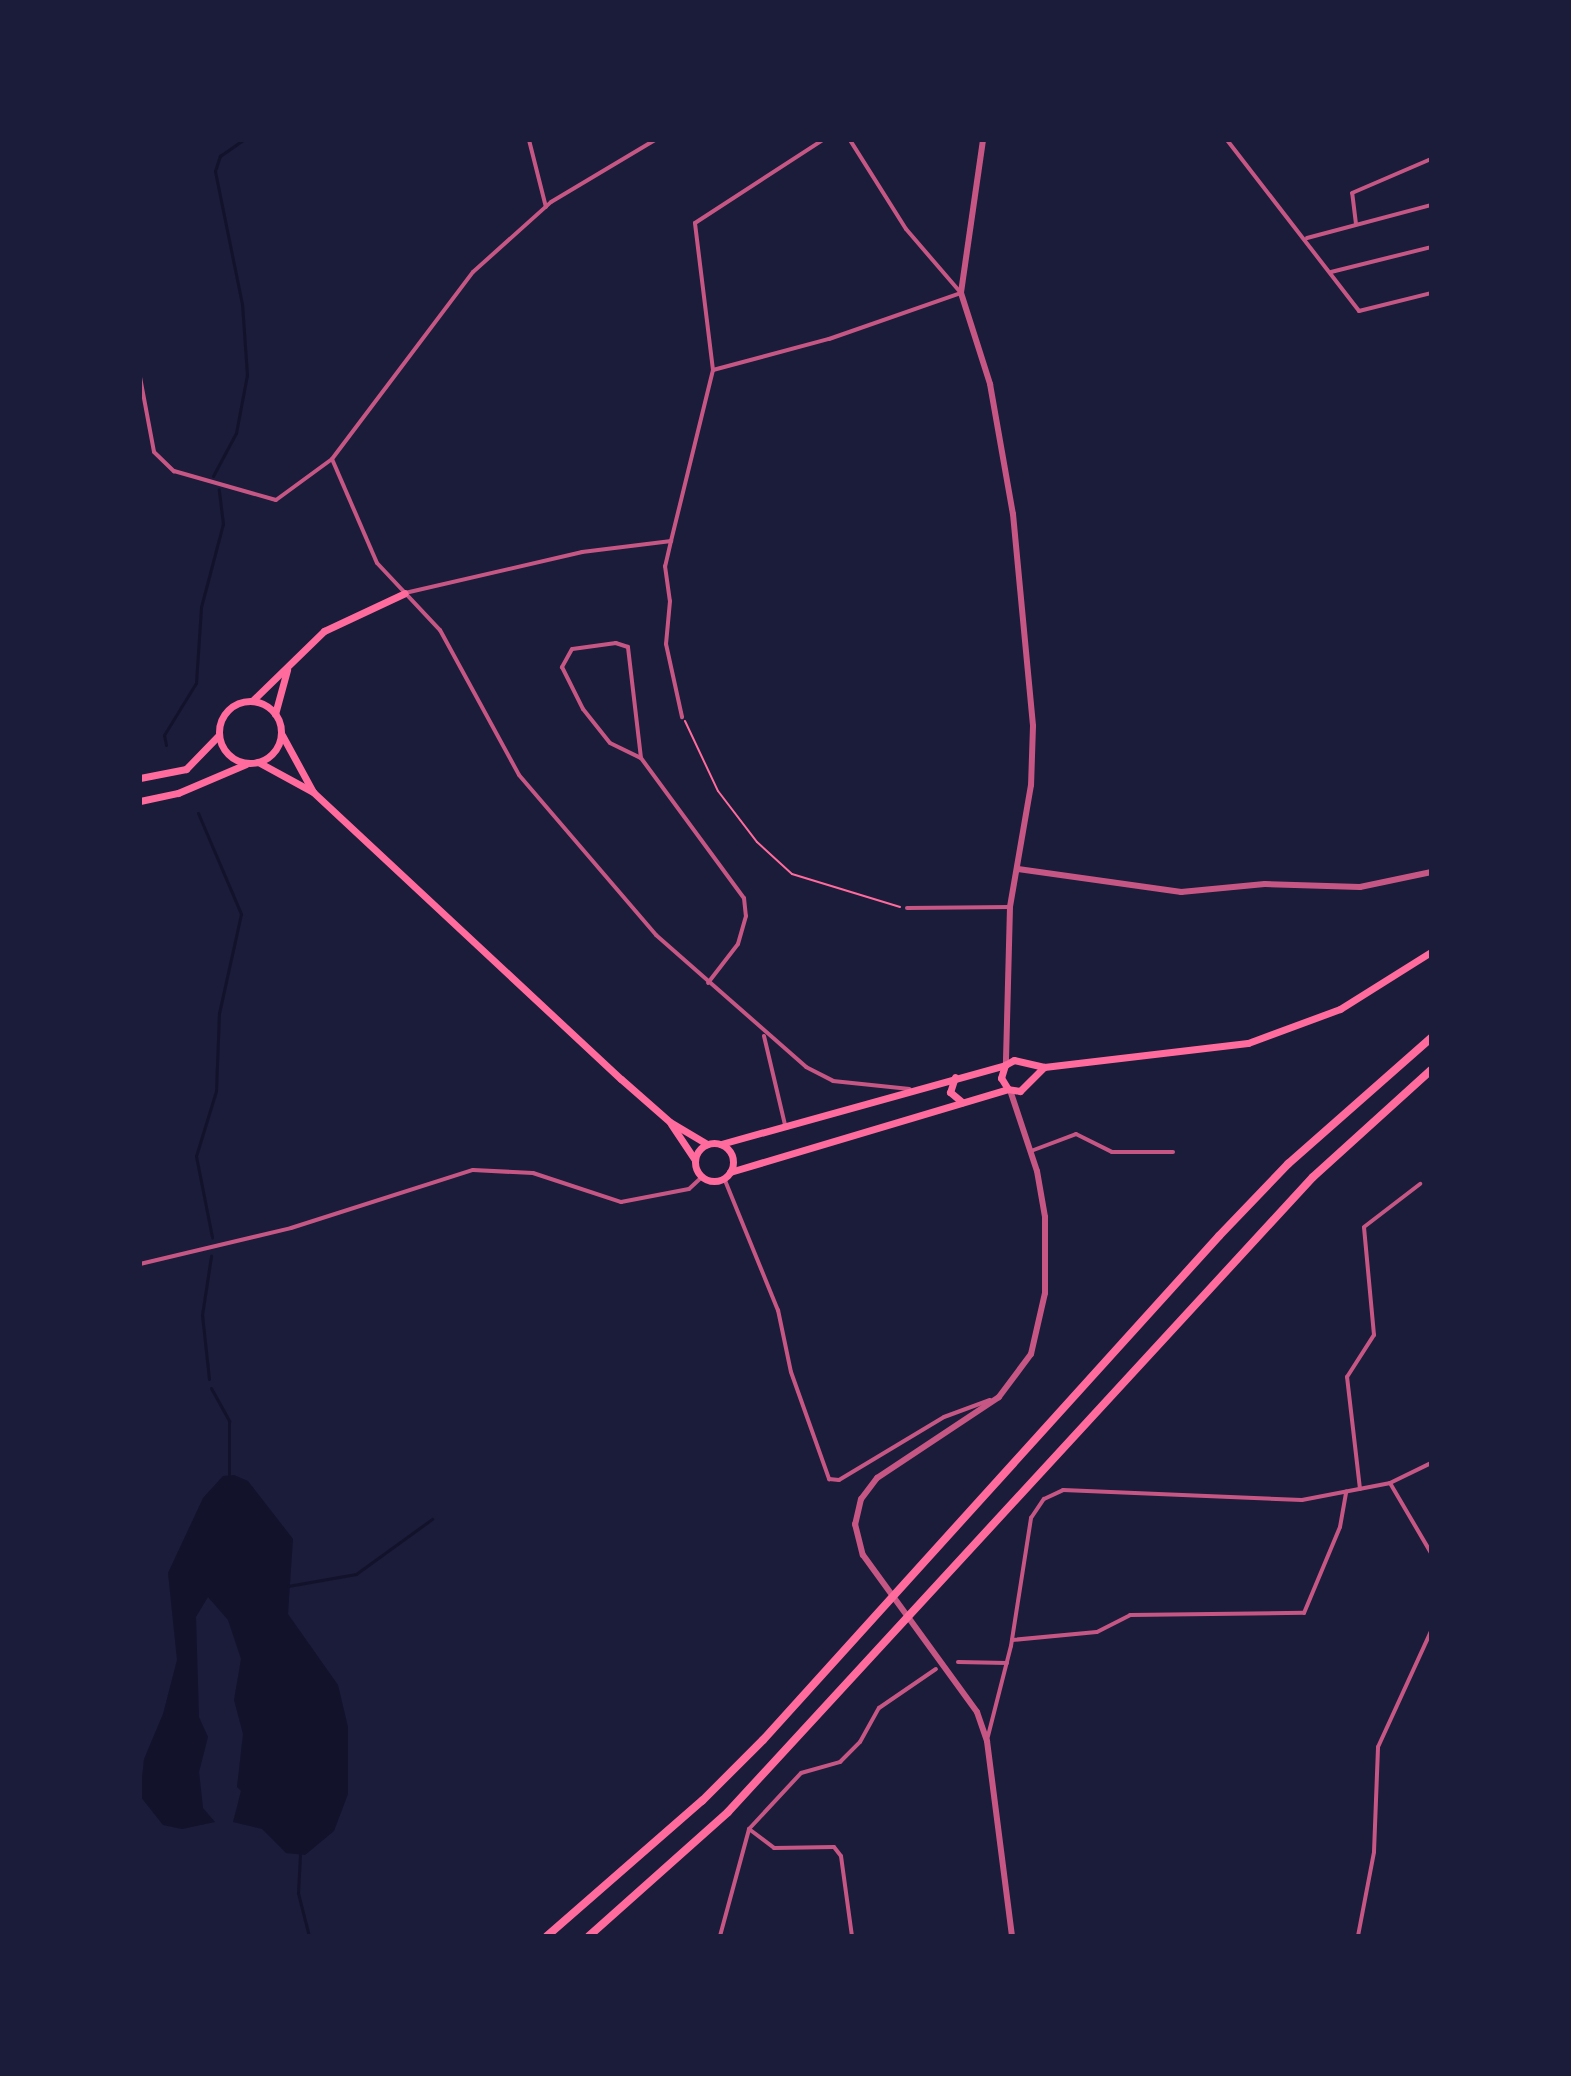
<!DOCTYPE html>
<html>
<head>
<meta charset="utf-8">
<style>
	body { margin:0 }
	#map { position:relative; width:1571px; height:2076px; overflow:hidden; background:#1b1b3a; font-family:"Varela Round",sans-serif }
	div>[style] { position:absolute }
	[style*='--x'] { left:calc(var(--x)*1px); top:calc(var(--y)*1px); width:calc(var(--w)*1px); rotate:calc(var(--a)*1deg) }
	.water>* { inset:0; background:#12122b }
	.stream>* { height:3px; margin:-1.5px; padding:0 1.5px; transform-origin:1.5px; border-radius:1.5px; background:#12122b }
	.path>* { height:2px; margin:-1px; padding:0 1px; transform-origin:1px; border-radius:1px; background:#ff6b9d }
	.minor>* { height:4px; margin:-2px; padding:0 2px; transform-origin:2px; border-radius:2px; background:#c65784 }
	.tertiary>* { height:6px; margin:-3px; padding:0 3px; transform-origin:3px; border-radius:3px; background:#c65784 }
	.primary>* { height:7px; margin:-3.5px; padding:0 3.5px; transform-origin:3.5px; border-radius:3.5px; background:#ff6b9d }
	.primary>.ring { margin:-3.5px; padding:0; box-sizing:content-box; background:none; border:7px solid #ff6b9d; border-radius:50% }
	.motorway>* { height:8px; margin:-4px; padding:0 4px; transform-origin:4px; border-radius:4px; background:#ff6b9d }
	span { translate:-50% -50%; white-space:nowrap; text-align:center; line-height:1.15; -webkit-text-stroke:7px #1b1b3a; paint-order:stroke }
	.frame { position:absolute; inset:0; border:142px solid #1b1b3a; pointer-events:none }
</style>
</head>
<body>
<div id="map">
	<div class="water">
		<div style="clip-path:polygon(234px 1475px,248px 1481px,293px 1539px,288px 1614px,338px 1685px,348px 1727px,348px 1794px,334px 1831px,305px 1855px,286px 1853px,262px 1829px,233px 1822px,241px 1791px,237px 1787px,243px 1734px,234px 1700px,241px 1659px,228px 1620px,208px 1597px,196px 1617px,199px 1717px,208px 1737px,199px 1772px,203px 1808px,215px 1822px,182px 1829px,163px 1825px,140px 1796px,144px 1759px,163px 1714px,177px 1660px,168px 1573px,203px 1498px,223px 1476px)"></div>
	</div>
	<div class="stream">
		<div style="--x:213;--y:476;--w:49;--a:-61.9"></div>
		<div style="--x:236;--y:433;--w:59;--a:-79.3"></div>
		<div style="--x:247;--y:375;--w:71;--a:-94"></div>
		<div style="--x:242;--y:304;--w:136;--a:-101.5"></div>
		<div style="--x:215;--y:171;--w:16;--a:-72"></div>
		<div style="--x:220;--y:156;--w:28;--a:-35"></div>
		<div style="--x:166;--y:745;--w:10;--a:-101"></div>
		<div style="--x:164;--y:735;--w:61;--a:-58.4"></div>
		<div style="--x:196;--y:683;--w:76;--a:-86.2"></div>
		<div style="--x:201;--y:607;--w:86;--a:-75.2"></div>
		<div style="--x:223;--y:524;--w:35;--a:-97"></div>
		<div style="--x:198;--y:813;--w:110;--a:66.9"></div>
		<div style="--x:241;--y:914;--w:101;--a:102.5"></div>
		<div style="--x:219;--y:1013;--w:78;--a:92.2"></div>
		<div style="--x:216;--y:1091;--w:68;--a:107.1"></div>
		<div style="--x:196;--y:1156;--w:83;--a:78.8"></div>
		<div style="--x:209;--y:1379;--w:64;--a:-96.2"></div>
		<div style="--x:202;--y:1315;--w:60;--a:-81.3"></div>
		<div style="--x:211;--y:1388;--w:38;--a:61"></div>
		<div style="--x:229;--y:1421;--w:53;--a:90"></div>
		<div style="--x:288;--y:1586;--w:69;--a:-10"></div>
		<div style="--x:356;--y:1574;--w:94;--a:-35.9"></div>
		<div style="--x:300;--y:1855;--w:38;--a:93"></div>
		<div style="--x:298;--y:1893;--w:44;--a:75.7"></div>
	</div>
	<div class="path">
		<div style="--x:685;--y:721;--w:77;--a:64.8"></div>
		<div style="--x:718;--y:791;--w:64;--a:52.6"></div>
		<div style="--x:757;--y:842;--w:47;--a:42.4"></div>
		<div style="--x:792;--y:874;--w:113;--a:17"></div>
	</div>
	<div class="minor">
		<div style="--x:529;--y:140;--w:69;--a:75.8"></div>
		<div style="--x:1227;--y:140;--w:216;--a:52.3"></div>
		<div style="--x:1359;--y:311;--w:74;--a:-14"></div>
		<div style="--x:1356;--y:224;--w:31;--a:-97"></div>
		<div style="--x:1352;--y:193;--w:86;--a:-23.3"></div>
		<div style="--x:1307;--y:238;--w:128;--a:-14.9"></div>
		<div style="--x:1331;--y:272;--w:103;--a:-14"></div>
		<div style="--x:713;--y:370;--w:120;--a:-15"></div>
		<div style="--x:829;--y:339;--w:140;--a:-19.2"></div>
		<div style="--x:961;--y:293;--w:84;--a:-130.7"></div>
		<div style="--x:906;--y:229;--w:105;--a:-122.2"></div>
		<div style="--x:140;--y:377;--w:76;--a:79.4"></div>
		<div style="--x:154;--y:452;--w:28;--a:44"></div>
		<div style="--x:174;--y:471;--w:106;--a:15.9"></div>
		<div style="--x:276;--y:500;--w:69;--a:-36.2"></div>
		<div style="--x:332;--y:459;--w:234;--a:-53"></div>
		<div style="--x:473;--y:272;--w:105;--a:-41.9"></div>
		<div style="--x:551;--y:202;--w:121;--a:-30.8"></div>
		<div style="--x:332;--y:459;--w:113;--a:66.6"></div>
		<div style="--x:377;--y:563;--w:92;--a:46.8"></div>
		<div style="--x:440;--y:630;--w:165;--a:61.4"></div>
		<div style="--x:519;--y:775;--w:211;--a:49.4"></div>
		<div style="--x:656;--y:935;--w:200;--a:41.3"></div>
		<div style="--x:806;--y:1067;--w:30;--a:27"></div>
		<div style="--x:833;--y:1081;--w:77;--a:5.9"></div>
		<div style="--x:671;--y:541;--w:26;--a:103"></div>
		<div style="--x:665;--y:566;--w:35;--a:82"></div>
		<div style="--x:670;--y:601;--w:43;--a:95.3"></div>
		<div style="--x:666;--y:644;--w:75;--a:77.6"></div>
		<div style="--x:405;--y:593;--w:182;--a:-13"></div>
		<div style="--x:582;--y:552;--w:90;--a:-7"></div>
		<div style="--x:671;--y:541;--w:176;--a:-76.2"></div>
		<div style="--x:713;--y:370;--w:148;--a:-97"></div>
		<div style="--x:695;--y:223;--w:153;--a:-33"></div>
		<div style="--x:641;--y:758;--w:112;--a:-96.7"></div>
		<div style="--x:628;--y:647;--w:13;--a:-162"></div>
		<div style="--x:616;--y:643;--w:44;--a:172.2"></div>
		<div style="--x:572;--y:649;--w:21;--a:119"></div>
		<div style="--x:562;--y:667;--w:47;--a:63.4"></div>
		<div style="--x:583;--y:709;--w:43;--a:51.5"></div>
		<div style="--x:610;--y:743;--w:34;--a:26"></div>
		<div style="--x:641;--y:758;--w:174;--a:53.7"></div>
		<div style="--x:744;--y:898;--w:18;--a:84"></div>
		<div style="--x:746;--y:916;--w:29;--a:106"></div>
		<div style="--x:738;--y:944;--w:49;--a:127.6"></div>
		<div style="--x:907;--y:908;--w:103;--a:-0.6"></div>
		<div style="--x:764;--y:1036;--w:91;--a:76.7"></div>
		<div style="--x:1031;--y:1151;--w:48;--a:-20.7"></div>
		<div style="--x:1076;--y:1134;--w:40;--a:26.6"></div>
		<div style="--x:1112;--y:1152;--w:61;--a:0"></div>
		<div style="--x:724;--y:1178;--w:143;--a:67.8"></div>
		<div style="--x:778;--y:1310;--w:63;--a:78.2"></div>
		<div style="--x:791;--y:1372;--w:114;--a:70.4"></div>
		<div style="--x:829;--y:1479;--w:10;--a:6"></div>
		<div style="--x:839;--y:1480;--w:122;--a:-31"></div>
		<div style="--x:944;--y:1417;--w:49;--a:-20.3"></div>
		<div style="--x:140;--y:1264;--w:155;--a:-13.4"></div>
		<div style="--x:291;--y:1228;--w:191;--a:-17.7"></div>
		<div style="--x:473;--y:1170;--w:60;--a:2.9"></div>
		<div style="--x:533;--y:1173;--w:93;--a:18.2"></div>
		<div style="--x:621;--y:1202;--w:69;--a:-10.8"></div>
		<div style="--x:689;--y:1189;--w:18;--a:-43"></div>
		<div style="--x:1390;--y:1483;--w:81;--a:59.6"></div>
		<div style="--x:1360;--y:1489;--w:113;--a:-96.6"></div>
		<div style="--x:1347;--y:1377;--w:50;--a:-57.3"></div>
		<div style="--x:1374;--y:1335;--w:108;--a:-95.3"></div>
		<div style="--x:1364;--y:1227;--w:71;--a:-37.5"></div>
		<div style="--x:1012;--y:1640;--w:85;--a:-5.4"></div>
		<div style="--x:1097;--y:1632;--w:37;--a:-27"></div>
		<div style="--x:1130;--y:1615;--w:174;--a:-0.7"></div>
		<div style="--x:1304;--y:1613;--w:93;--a:-67.3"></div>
		<div style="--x:1340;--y:1527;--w:36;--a:-80"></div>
		<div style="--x:958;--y:1662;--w:49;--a:1.2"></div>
		<div style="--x:987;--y:1740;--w:97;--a:-75.7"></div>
		<div style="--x:1011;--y:1646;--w:130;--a:-81.1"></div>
		<div style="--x:1031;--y:1518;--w:23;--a:-56"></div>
		<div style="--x:1044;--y:1499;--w:21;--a:-25"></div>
		<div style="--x:1063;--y:1490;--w:239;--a:2.4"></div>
		<div style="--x:1302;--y:1500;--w:90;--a:-10.9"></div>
		<div style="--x:1390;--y:1483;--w:46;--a:-26"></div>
		<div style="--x:749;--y:1829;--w:31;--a:37"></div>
		<div style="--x:774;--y:1848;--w:60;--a:-1"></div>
		<div style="--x:834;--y:1847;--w:11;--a:52"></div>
		<div style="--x:841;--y:1856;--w:81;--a:82.2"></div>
		<div style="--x:720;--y:1936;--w:111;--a:-74.8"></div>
		<div style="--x:749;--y:1829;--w:76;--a:-47.1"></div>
		<div style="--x:801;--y:1773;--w:41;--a:-15.8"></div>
		<div style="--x:840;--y:1762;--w:28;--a:-45"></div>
		<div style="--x:860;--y:1742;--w:39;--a:-61"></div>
		<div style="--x:879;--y:1708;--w:69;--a:-34.4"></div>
		<div style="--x:1358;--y:1936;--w:86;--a:-79.2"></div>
		<div style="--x:1374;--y:1852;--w:105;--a:-87.8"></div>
		<div style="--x:1378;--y:1747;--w:128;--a:-65.4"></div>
	</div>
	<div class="tertiary">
		<div style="--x:983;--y:140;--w:155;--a:98.2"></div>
		<div style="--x:961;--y:293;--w:96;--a:72.3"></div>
		<div style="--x:990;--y:384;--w:132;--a:80"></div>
		<div style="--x:1013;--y:514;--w:213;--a:84.6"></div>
		<div style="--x:1033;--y:726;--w:59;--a:91.9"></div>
		<div style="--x:1031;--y:785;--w:124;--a:99.8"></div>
		<div style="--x:1010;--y:907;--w:157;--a:91.5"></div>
		<div style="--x:1018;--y:869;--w:165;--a:8"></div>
		<div style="--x:1181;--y:892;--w:84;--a:-5.4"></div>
		<div style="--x:1265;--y:884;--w:95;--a:1.8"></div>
		<div style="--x:1360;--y:887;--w:73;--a:-11.9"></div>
		<div style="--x:1010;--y:1090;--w:85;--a:71.6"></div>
		<div style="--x:1037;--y:1171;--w:47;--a:80.1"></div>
		<div style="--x:1045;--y:1217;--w:76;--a:90"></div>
		<div style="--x:1045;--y:1293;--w:63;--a:102.9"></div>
		<div style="--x:1031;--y:1354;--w:54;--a:126.7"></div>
		<div style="--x:999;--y:1397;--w:146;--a:146.4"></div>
		<div style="--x:877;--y:1478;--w:26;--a:127"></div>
		<div style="--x:861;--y:1499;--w:26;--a:103"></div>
		<div style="--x:855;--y:1524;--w:32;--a:76"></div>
		<div style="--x:863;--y:1555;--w:194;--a:54"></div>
		<div style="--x:977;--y:1712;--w:31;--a:71"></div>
		<div style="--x:987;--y:1741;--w:197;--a:82.7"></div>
	</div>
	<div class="primary">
		<div style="--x:253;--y:700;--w:99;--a:-44.2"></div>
		<div style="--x:324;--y:631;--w:89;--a:-25.1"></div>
		<div class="ring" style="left:219px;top:701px;width:55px;height:55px"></div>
		<div style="--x:275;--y:714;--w:46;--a:-74.7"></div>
		<div style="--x:282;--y:735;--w:63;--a:61.4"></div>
		<div style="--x:258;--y:762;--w:63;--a:28.6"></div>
		<div style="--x:313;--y:792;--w:421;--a:43"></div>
		<div style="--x:621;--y:1079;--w:65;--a:41.3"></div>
		<div style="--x:670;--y:1122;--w:43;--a:30.7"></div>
		<div style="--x:140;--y:778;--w:47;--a:-11.1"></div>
		<div style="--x:186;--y:769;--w:47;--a:-45.9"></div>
		<div style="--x:140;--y:801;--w:39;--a:-12"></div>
		<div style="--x:178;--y:793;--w:74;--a:-23.1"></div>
		<div style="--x:1044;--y:1067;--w:34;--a:135"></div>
		<div style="--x:1020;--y:1091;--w:12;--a:-171"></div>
		<div style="--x:1008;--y:1089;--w:13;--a:-122"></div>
		<div style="--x:1001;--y:1078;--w:14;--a:-73"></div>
		<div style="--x:1005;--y:1065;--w:10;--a:-29"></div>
		<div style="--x:1014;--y:1060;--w:31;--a:13"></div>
		<div style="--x:1044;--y:1067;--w:205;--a:-6.7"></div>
		<div style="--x:1248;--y:1043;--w:98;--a:-20.3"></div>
		<div style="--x:1340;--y:1009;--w:107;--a:-32.1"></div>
		<div style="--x:955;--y:1077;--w:16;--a:108"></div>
		<div style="--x:950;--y:1092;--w:16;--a:40"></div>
		<div style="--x:671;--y:1124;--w:43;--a:56.3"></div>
		<div class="ring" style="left:695px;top:1143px;width:31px;height:31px"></div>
		<div style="--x:721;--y:1144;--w:295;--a:-15.5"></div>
		<div style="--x:730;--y:1172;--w:290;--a:-16.6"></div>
	</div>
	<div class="motorway">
		<div style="--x:547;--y:1936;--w:206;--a:-41.1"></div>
		<div style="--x:702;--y:1801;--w:86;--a:-45"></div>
		<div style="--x:763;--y:1740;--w:680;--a:-47.86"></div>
		<div style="--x:1219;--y:1236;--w:100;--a:-46.2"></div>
		<div style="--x:1288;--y:1164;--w:191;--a:-41.4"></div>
		<div style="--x:589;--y:1936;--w:186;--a:-41.7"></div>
		<div style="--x:728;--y:1812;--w:863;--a:-47.35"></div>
		<div style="--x:1313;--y:1177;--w:159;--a:-42.2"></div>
	</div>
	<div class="frame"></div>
</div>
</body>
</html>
